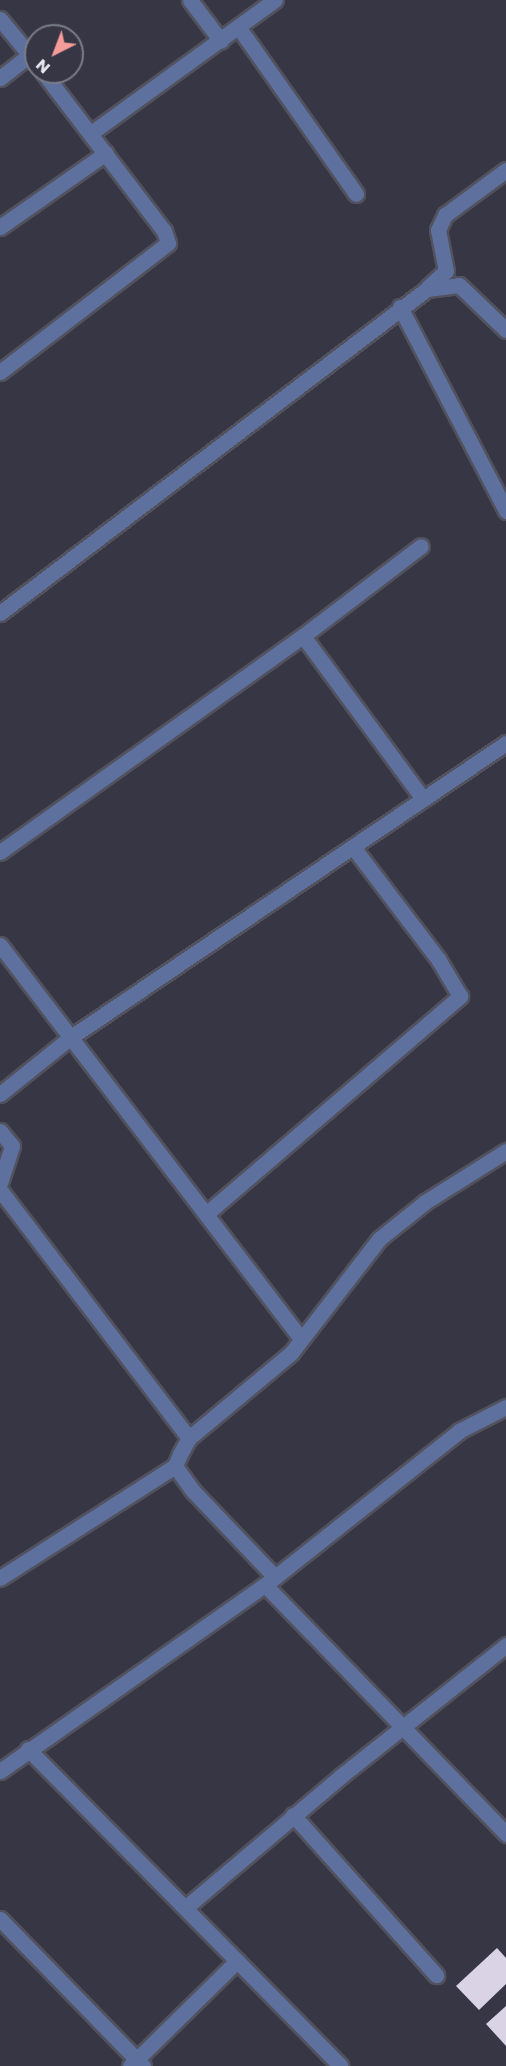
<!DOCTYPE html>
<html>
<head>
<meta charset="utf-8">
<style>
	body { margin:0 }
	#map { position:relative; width:506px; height:2066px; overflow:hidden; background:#363644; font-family:Poppins,sans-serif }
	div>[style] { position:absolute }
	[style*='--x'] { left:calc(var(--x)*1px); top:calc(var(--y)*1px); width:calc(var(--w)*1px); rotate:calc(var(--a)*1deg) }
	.building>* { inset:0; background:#dad3e5 }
	.roads { filter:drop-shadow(2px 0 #52525f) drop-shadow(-2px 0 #52525f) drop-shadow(0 2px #52525f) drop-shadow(0 -2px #52525f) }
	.minor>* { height:15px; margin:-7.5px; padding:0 7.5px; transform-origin:7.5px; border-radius:7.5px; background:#5d709e }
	span { translate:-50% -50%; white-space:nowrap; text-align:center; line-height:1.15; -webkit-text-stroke:6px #363644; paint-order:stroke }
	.north { position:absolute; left:24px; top:24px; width:60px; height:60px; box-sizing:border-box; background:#363644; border:2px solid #7c7c88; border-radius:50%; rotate:222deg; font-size:16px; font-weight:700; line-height:24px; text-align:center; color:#e6e6ef }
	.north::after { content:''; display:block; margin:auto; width:21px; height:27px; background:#f59b99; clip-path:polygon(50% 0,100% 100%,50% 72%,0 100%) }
</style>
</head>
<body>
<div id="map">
	<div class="building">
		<div style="clip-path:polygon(497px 1948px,506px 1958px,506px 1984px,479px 2010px,456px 1986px)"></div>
		<div style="clip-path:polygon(506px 2006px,506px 2046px,486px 2024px)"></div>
	</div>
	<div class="roads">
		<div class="minor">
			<div style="--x:190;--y:0;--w:51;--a:52.9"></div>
			<div style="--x:0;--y:19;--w:57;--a:50.7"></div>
			<div style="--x:239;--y:28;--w:203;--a:54.8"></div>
			<div style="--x:0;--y:78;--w:37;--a:-38"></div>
			<div style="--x:91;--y:133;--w:227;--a:-35.9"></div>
			<div style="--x:0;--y:227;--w:129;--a:-34.9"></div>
			<div style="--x:428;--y:287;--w:24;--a:-42"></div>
			<div style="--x:446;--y:271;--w:42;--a:-101"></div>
			<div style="--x:438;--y:230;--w:17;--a:-65"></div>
			<div style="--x:445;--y:215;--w:76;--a:-36.4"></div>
			<div style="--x:400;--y:307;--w:230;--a:62.5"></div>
			<div style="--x:0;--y:372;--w:212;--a:-37.5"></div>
			<div style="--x:168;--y:243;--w:13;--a:-108"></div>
			<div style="--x:164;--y:231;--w:200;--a:-127.3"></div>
			<div style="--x:0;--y:613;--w:536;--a:-37.19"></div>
			<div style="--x:427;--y:289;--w:32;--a:-7"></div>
			<div style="--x:459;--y:285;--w:65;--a:43.8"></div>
			<div style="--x:303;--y:636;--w:202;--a:53.6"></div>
			<div style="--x:0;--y:852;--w:372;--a:-35.5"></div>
			<div style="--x:303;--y:636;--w:148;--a:-37.3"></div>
			<div style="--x:0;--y:945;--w:495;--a:52.6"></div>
			<div style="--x:0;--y:1094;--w:91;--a:-38.8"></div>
			<div style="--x:71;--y:1037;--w:525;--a:-34.05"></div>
			<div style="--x:0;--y:1131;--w:19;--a:51"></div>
			<div style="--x:12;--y:1146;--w:39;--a:108"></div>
			<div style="--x:0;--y:1190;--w:312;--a:52.7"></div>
			<div style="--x:206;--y:1214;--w:335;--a:-40.6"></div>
			<div style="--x:460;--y:996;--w:43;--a:-120.7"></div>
			<div style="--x:438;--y:959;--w:141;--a:-127.2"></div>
			<div style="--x:275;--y:1577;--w:119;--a:-133.6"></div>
			<div style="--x:193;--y:1491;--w:31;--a:-126"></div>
			<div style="--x:175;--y:1466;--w:13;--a:-67"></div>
			<div style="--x:180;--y:1454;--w:18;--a:-61"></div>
			<div style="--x:189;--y:1438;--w:133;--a:-39.8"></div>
			<div style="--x:291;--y:1353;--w:144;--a:-52.3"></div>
			<div style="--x:379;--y:1239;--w:59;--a:-38.8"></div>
			<div style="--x:425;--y:1202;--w:96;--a:-32.2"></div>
			<div style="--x:0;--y:1578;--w:208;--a:-32.6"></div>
			<div style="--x:265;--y:1585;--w:347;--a:45.9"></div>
			<div style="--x:28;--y:1749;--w:445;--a:45.4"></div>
			<div style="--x:0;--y:1771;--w:324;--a:-35.1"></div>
			<div style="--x:265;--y:1585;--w:248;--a:-38.4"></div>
			<div style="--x:459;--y:1431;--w:53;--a:-27.1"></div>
			<div style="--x:293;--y:1815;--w:215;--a:48.2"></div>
			<div style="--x:185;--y:1908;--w:204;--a:-40.2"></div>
			<div style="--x:341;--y:1776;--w:211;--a:-38.4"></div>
			<div style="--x:0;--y:1919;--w:205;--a:45.8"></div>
			<div style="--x:130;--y:2066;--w:150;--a:-44.5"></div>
		</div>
	</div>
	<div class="north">N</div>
</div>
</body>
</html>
